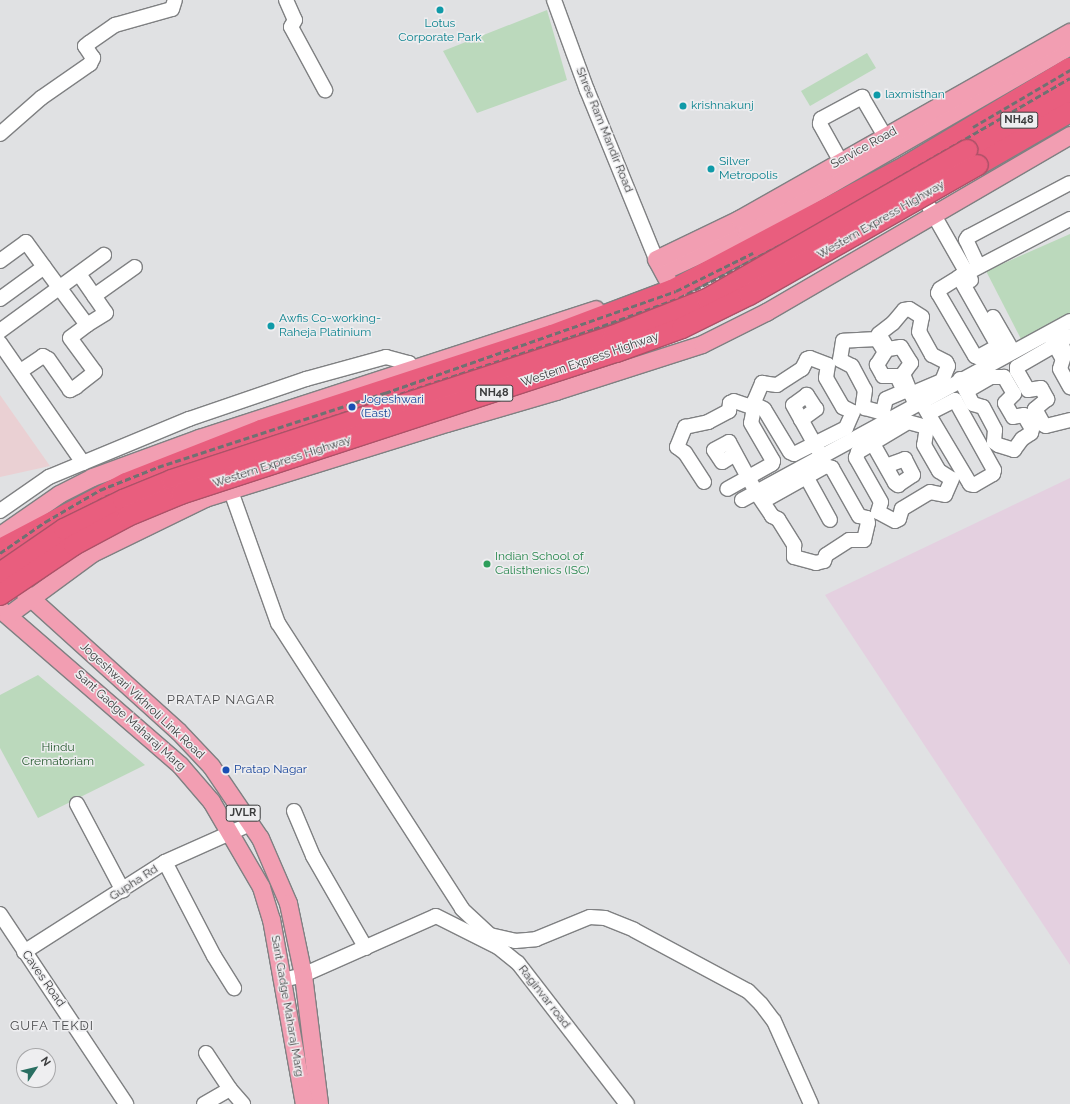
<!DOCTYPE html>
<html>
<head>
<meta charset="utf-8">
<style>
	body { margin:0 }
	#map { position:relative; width:1070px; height:1104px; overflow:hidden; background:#e0e1e3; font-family:Raleway,sans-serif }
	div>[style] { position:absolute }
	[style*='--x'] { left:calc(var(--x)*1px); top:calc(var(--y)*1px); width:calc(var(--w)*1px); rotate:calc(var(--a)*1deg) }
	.industrial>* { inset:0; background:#e4d0e0 }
	.medical>* { inset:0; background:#ead0d3 }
	.green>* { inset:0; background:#bbd9bc }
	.roads { filter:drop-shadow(1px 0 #7f8082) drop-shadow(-1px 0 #7f8082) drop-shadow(0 1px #7f8082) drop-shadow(0 -1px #7f8082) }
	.minor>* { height:14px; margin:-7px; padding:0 7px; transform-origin:7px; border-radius:7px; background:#fff }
	.major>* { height:17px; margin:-8.5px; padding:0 8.5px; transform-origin:8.5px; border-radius:8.5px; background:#f29eb2 }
	.highway>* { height:20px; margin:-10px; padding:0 10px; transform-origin:10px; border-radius:10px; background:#e95e7e }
	.rail>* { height:3px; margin-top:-1.5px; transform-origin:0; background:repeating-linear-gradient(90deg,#707172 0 6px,transparent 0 9px) }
	.bridges { filter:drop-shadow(1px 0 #ac5268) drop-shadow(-1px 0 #ac5268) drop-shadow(0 1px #ac5268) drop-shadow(0 -1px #ac5268) }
	.highway-bridge>* { height:20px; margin:-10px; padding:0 10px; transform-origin:10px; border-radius:10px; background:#e95e7e }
	.dots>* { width:11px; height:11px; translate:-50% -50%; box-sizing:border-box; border:2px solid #eeeef0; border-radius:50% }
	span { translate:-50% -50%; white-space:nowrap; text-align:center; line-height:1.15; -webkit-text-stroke:3px #eeeef0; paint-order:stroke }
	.shield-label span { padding:1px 3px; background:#eeeef0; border:1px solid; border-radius:3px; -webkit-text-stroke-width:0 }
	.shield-label { font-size:11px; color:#3c3d3e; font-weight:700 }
	.culture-label { font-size:12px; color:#0d838f }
	.left { translate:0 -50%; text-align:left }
	.street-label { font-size:12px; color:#3c3d3e }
	.transit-label { font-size:12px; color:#164399 }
	.leisure-label { font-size:12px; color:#27864d }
	.park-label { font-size:12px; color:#265a2e }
	.neighbourhood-label { font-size:13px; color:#4c4d4f; letter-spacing:1px }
	.north { position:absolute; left:16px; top:1048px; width:40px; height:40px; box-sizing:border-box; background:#eeeef0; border:1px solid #a7a7a9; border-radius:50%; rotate:55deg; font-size:11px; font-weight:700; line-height:16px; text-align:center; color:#3c3d3e }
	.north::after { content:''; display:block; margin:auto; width:14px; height:18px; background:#2a6f62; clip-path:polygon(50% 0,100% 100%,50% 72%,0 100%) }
</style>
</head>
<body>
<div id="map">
	<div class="industrial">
		<div style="clip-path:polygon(1070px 478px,1070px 965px,825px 595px)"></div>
	</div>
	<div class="medical">
		<div style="clip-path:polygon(0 395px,50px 466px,0 477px)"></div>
	</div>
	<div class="green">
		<div style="clip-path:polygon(547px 10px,567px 80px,477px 113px,443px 51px)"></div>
		<div style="clip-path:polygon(867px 53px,876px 68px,810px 106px,801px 91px)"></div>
		<div style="clip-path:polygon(1070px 234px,1070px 315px,1022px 341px,986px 271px)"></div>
		<div style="clip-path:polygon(38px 675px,145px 765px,38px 818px,0 748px,0 695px)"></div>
	</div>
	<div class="roads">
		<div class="minor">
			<div style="--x:286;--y:0;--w:22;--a:66"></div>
			<div style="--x:295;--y:20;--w:8;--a:120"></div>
			<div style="--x:291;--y:27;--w:72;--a:61.6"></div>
			<div style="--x:554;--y:0;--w:96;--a:69.9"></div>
			<div style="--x:587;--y:90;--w:183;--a:67.8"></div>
			<div style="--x:0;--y:134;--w:55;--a:-41.3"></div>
			<div style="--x:41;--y:98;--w:60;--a:-34.8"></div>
			<div style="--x:90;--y:64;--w:7;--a:-63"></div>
			<div style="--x:93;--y:58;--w:14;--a:-124"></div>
			<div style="--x:85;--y:46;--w:5;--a:-37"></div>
			<div style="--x:89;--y:43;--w:32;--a:-35"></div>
			<div style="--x:115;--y:25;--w:59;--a:-15.7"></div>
			<div style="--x:172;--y:9;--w:9;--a:-72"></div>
			<div style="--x:846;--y:171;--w:54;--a:-119"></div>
			<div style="--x:820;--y:124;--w:5;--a:-79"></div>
			<div style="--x:821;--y:119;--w:47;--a:-28.2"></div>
			<div style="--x:862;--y:97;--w:56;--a:59.7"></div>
			<div style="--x:919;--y:189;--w:105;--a:60.3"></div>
			<div style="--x:0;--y:261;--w:32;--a:-36"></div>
			<div style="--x:26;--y:242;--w:31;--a:54"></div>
			<div style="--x:976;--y:261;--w:23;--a:-115"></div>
			<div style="--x:966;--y:240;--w:4;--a:-56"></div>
			<div style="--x:968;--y:237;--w:115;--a:-27.9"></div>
			<div style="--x:79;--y:274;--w:47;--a:55.3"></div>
			<div style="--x:106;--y:313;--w:22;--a:148"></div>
			<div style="--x:959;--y:277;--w:79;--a:60.5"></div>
			<div style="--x:998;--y:346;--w:23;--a:151"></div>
			<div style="--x:978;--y:357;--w:3;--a:-162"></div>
			<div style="--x:975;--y:356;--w:73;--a:-120.4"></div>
			<div style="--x:938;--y:293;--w:4;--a:-63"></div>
			<div style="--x:940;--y:289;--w:22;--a:-32"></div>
			<div style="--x:959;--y:277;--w:9;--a:-27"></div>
			<div style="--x:967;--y:273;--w:116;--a:-27.7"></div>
			<div style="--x:94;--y:296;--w:50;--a:-35.3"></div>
			<div style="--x:0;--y:299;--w:54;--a:-36"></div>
			<div style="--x:44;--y:267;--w:72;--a:53.4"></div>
			<div style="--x:87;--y:325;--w:21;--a:143"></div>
			<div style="--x:70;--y:338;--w:42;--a:53.7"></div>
			<div style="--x:95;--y:372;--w:24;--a:142"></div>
			<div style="--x:76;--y:387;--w:7;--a:153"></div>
			<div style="--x:70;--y:390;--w:38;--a:-125"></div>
			<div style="--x:48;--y:359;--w:6;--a:-149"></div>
			<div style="--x:43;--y:356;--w:27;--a:146"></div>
			<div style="--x:993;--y:317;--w:39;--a:60"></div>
			<div style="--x:0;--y:331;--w:129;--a:-36.2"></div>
			<div style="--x:1050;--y:336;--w:26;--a:61"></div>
			<div style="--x:1063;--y:359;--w:10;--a:107"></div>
			<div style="--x:1060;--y:369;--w:21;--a:61"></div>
			<div style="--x:0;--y:343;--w:146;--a:55.3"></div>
			<div style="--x:1055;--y:345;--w:44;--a:149.9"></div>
			<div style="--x:1017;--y:367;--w:4;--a:90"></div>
			<div style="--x:1017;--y:371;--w:22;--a:60"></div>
			<div style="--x:1028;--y:390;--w:13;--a:-9"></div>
			<div style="--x:1041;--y:388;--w:13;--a:61"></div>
			<div style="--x:1047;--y:399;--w:16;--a:140"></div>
			<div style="--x:1035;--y:409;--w:18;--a:61"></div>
			<div style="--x:1044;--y:425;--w:2;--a:27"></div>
			<div style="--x:1046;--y:426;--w:25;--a:-14"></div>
			<div style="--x:1065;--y:355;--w:16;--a:-105"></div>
			<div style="--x:1061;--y:340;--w:10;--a:-24"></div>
			<div style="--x:810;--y:358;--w:19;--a:21"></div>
			<div style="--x:828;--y:365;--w:13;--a:99"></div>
			<div style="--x:826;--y:378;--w:34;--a:60"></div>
			<div style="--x:843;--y:407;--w:11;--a:27"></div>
			<div style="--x:853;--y:412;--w:17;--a:114"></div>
			<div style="--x:846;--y:428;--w:58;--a:153.4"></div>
			<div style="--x:794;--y:454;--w:4;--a:-153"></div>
			<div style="--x:790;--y:452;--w:50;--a:-121.2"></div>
			<div style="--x:764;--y:409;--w:9;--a:-153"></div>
			<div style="--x:756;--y:405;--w:4;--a:-124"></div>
			<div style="--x:754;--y:402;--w:21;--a:-67"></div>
			<div style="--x:762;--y:383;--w:15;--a:8"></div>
			<div style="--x:777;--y:385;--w:30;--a:-33"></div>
			<div style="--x:802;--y:369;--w:11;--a:-63"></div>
			<div style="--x:807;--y:359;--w:3;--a:-18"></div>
			<div style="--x:960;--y:379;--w:28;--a:63"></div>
			<div style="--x:973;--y:404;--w:10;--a:17"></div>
			<div style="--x:983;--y:407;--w:26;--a:62"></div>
			<div style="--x:995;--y:430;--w:12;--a:95"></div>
			<div style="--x:994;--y:442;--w:5;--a:37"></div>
			<div style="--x:998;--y:445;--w:17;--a:17"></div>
			<div style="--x:1014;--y:450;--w:14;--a:-54"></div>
			<div style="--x:1022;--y:439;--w:11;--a:-34"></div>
			<div style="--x:1031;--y:433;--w:4;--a:-76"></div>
			<div style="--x:1032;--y:429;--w:16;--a:-120"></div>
			<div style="--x:1024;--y:415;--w:11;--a:170"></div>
			<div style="--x:1013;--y:417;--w:16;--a:-120"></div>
			<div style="--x:1005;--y:403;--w:13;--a:-45"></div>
			<div style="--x:1014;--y:394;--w:20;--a:-120"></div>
			<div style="--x:1004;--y:377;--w:13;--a:180"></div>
			<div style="--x:991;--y:377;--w:28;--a:150"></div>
			<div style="--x:903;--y:389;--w:14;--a:-115"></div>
			<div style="--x:897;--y:376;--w:14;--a:180"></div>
			<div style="--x:883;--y:376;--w:13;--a:-119"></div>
			<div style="--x:877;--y:365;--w:15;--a:-58"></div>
			<div style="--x:885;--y:352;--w:15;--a:-122"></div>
			<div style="--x:877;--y:339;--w:34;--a:177"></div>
			<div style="--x:843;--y:341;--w:19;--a:99"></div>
			<div style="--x:840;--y:360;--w:13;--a:27"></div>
			<div style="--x:852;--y:366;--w:27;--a:62"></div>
			<div style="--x:865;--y:390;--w:15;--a:98"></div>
			<div style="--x:863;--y:405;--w:4;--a:56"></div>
			<div style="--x:865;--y:408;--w:16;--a:15"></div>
			<div style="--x:880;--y:412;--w:3;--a:-18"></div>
			<div style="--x:883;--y:411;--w:12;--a:-76"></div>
			<div style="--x:886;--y:399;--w:21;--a:-23"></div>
			<div style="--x:911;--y:394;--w:34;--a:-23"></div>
			<div style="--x:942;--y:381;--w:16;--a:-68"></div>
			<div style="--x:948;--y:366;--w:4;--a:-117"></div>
			<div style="--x:946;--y:362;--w:16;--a:-153"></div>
			<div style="--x:932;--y:355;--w:26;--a:-119"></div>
			<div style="--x:919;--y:332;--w:15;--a:-79"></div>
			<div style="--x:922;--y:317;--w:15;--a:-148"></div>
			<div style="--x:909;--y:309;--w:5;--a:169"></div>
			<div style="--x:904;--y:310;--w:17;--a:130"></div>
			<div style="--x:893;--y:323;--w:18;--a:142"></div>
			<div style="--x:879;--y:334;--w:17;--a:59"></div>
			<div style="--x:888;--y:349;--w:13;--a:-9"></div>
			<div style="--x:901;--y:347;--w:19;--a:58"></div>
			<div style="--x:911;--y:363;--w:14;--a:126"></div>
			<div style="--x:903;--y:374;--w:22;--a:68"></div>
			<div style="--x:911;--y:394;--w:10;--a:66"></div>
			<div style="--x:920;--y:400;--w:98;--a:59.2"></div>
			<div style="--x:970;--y:484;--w:4;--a:14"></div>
			<div style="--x:974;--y:485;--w:22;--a:-30"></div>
			<div style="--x:993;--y:474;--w:4;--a:-76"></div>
			<div style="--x:994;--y:470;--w:80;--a:-119.1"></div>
			<div style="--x:955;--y:400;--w:30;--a:153"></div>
			<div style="--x:801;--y:420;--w:19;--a:-36"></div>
			<div style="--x:816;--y:409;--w:17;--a:-123"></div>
			<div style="--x:807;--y:395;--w:17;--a:144"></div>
			<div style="--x:793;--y:405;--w:51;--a:60.9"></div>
			<div style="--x:908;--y:422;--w:20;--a:15"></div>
			<div style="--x:927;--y:427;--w:18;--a:99"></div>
			<div style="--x:924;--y:445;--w:30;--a:60"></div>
			<div style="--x:939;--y:471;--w:15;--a:32"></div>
			<div style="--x:952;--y:479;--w:17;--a:114"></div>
			<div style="--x:945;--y:495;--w:15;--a:-169"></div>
			<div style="--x:930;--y:492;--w:33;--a:149"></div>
			<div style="--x:902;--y:509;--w:10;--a:107"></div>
			<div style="--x:899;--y:519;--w:4;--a:153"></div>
			<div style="--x:895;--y:521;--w:19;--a:-152"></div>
			<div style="--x:878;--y:512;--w:10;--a:-73"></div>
			<div style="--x:881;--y:502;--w:51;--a:-119.6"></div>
			<div style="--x:856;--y:458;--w:6;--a:-72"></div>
			<div style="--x:858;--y:452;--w:58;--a:-31"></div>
			<div style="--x:868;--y:435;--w:55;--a:60.6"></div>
			<div style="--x:895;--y:483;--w:4;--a:34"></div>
			<div style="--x:898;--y:485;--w:18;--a:-34"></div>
			<div style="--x:913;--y:475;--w:18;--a:-117"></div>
			<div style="--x:905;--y:459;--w:20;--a:160"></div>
			<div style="--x:735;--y:454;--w:15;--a:148"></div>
			<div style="--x:722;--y:462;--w:14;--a:-124"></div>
			<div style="--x:714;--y:450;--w:17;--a:-28"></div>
			<div style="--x:729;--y:442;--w:57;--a:61.6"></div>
			<div style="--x:756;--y:492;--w:29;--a:56"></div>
			<div style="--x:772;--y:516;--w:7;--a:27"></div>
			<div style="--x:778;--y:519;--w:31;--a:58"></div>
			<div style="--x:794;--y:545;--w:12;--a:90"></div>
			<div style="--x:794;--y:557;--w:23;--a:15"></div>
			<div style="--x:816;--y:563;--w:8;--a:-14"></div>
			<div style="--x:824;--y:561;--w:6;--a:-72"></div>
			<div style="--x:826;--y:555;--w:27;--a:-33"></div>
			<div style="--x:849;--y:540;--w:15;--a:0"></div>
			<div style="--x:864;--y:540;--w:17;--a:-77"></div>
			<div style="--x:868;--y:523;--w:5;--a:-101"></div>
			<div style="--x:867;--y:518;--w:8;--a:-166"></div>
			<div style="--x:859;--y:516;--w:55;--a:-119.4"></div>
			<div style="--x:832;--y:468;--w:6;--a:-162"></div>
			<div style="--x:826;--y:466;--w:72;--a:150.9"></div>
			<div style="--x:802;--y:469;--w:58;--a:61.2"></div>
			<div style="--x:227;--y:480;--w:152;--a:70.4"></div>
			<div style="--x:278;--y:623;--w:340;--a:57.2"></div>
			<div style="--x:462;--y:909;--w:38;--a:43"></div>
			<div style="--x:490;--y:935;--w:26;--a:13"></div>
			<div style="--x:515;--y:941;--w:21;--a:-5"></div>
			<div style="--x:536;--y:939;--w:58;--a:-22.2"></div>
			<div style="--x:590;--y:917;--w:15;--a:4"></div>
			<div style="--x:605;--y:918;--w:31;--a:22"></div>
			<div style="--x:634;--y:930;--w:129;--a:28.2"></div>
			<div style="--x:748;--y:991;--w:18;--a:45"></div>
			<div style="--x:761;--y:1004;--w:21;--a:53"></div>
			<div style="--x:774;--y:1021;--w:91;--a:66"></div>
			<div style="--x:704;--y:482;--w:35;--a:-123"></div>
			<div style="--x:685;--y:453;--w:10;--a:-143"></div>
			<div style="--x:677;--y:447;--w:22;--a:-68"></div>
			<div style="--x:685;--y:427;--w:24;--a:-12"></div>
			<div style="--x:708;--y:422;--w:24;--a:-28"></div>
			<div style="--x:729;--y:411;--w:8;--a:-83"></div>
			<div style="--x:730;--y:403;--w:4;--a:-27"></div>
			<div style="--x:734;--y:401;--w:21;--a:19"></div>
			<div style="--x:754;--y:408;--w:15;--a:101"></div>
			<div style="--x:751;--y:423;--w:44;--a:59.9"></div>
			<div style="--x:773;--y:461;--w:3;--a:108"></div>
			<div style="--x:772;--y:464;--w:51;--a:150.9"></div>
			<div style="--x:742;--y:500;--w:374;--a:-28.6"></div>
			<div style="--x:0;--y:511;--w:60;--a:-34.8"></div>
			<div style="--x:49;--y:477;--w:152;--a:-22.5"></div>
			<div style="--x:189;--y:419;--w:124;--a:-18.9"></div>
			<div style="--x:306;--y:379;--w:83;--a:-15.4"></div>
			<div style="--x:386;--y:357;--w:24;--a:15"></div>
			<div style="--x:409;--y:363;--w:15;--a:58"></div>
			<div style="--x:77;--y:804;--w:98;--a:62.1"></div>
			<div style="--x:294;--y:811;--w:49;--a:67.1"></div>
			<div style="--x:313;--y:856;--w:106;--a:60.1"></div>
			<div style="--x:165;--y:862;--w:106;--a:62.5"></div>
			<div style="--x:214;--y:956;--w:38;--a:58"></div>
			<div style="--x:0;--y:914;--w:228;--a:56.4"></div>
			<div style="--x:24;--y:952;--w:167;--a:-32.6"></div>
			<div style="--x:165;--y:862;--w:93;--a:-24.1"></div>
			<div style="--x:283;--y:980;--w:21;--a:-14"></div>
			<div style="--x:303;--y:975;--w:145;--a:-23.9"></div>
			<div style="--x:436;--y:916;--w:69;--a:26.6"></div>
			<div style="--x:498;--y:947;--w:26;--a:39"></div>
			<div style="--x:518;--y:963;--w:178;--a:52.3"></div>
			<div style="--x:206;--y:1053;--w:43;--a:56.3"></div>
			<div style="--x:204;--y:1104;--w:30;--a:-30"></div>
			<div style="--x:230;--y:1089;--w:20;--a:49"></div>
		</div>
		<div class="major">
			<div style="--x:663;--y:271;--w:91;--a:-24.6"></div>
			<div style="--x:746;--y:233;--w:374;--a:-30"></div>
			<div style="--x:689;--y:320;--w:69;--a:-118.4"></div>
			<div style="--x:656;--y:259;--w:92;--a:-25.7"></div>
			<div style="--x:739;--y:219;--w:380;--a:-29.5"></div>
			<div style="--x:0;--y:535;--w:72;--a:-34.8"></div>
			<div style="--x:59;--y:494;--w:37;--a:-27"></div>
			<div style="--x:92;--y:477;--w:114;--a:-20"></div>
			<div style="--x:199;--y:438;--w:417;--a:-18"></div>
			<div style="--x:23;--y:591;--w:209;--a:42.1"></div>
			<div style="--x:178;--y:731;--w:48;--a:46.7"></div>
			<div style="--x:211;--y:766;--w:87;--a:55.8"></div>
			<div style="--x:260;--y:838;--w:71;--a:66.7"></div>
			<div style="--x:288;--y:903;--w:74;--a:78.2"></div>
			<div style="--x:303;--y:975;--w:130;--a:82.9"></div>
			<div style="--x:0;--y:609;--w:238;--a:40.9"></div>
			<div style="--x:180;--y:765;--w:48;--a:49.3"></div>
			<div style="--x:211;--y:801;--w:99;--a:59.8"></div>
			<div style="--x:261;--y:887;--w:34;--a:73"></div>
			<div style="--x:271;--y:919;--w:188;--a:79.9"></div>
			<div style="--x:8;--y:615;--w:104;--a:-36.4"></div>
			<div style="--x:92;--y:553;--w:126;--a:-26"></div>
			<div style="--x:205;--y:498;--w:252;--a:-17.3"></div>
			<div style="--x:446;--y:423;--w:115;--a:-16.2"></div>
			<div style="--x:556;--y:391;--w:153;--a:-17.8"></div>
			<div style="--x:702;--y:344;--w:72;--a:-26.6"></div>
			<div style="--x:766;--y:312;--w:352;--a:-30.2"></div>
		</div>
		<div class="highway">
			<div style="--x:967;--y:150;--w:119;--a:-29.8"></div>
			<div style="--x:978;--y:165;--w:106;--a:-29.9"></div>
			<div style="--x:0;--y:549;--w:142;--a:-27.6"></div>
			<div style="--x:126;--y:483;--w:145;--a:-21.4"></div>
			<div style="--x:261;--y:430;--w:306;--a:-18.1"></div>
			<div style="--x:552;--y:335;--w:128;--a:-20.6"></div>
			<div style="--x:672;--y:290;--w:265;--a:-27.9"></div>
			<div style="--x:906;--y:166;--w:191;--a:-30.9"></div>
		</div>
	</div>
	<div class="rail">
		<div style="--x:973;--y:127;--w:113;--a:-30.4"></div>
		<div style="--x:0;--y:553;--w:55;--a:-34.6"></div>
		<div style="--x:45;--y:522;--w:64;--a:-30.2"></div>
		<div style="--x:100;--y:490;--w:62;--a:-21.6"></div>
		<div style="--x:158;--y:467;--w:239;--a:-18.1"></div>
		<div style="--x:385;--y:393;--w:308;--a:-19.3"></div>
		<div style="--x:676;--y:291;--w:86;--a:-26.3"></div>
		<div style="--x:0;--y:564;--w:62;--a:-36.5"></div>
		<div style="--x:50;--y:527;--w:63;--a:-28.6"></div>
		<div style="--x:105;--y:497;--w:61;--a:-22.3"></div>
		<div style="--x:161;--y:474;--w:457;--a:-18.5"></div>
		<div style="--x:594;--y:329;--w:90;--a:-20"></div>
		<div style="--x:679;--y:298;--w:130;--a:-27.6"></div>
		<div style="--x:794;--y:238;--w:319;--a:-30.1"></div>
	</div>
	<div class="bridges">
		<div class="highway-bridge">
			<div style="--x:0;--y:573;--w:78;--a:-34.5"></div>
			<div style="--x:64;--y:529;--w:66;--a:-26.2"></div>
			<div style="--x:123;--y:500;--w:53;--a:-22.2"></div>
			<div style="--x:172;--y:480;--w:464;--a:-18.1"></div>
			<div style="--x:613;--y:336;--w:101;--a:-21.5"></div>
			<div style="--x:707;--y:299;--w:300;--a:-29.8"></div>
			<div style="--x:0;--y:595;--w:89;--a:-34"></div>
			<div style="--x:74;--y:545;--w:61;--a:-28.2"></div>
			<div style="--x:128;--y:516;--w:57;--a:-22.5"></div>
			<div style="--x:181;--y:494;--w:458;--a:-18.1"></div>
			<div style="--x:616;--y:352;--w:70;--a:-20"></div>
			<div style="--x:682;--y:328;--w:75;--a:-26.2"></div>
			<div style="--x:749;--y:295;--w:263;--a:-29.6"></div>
		</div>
	</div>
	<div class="dots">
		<div style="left:440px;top:10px;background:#0f9aa8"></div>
		<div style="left:877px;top:95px;background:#0f9aa8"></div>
		<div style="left:683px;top:106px;background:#0f9aa8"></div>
		<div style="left:711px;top:169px;background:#0f9aa8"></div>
		<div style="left:271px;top:326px;background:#0f9aa8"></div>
		<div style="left:352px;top:407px;background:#1a4fb4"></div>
		<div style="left:487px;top:564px;background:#2e9e5b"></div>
		<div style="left:226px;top:770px;background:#1a4fb4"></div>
	</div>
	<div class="shield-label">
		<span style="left:1019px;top:120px">NH48</span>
		<span style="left:494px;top:393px">NH48</span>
		<span style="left:243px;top:813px">JVLR</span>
	</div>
	<div class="culture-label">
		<span style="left:440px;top:31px">Lotus<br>Corporate Park</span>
		<span class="left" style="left:885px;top:95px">laxmisthan</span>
		<span class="left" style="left:691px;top:106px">krishnakunj</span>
		<span class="left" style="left:719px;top:169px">Silver<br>Metropolis</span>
		<span class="left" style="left:279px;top:326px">Awfis Co-working-<br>Raheja Platinium</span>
	</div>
	<div class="street-label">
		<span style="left:604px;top:130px;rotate:68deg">Shree Ram Mandir Road</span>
		<span style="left:864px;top:148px;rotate:-29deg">Service Road</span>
		<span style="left:881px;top:220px;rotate:-30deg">Western Express Highway</span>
		<span style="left:590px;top:360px;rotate:-19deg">Western Express Highway</span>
		<span style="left:282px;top:462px;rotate:-18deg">Western Express Highway</span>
		<span style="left:142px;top:701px;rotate:43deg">Jogeshwari Vikhroli Link Road</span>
		<span style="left:130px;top:721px;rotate:42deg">Sant Gadge Maharaj Marg</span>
		<span style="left:134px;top:883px;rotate:-33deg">Gupha Rd</span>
		<span style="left:43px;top:979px;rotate:55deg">Caves Road</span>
		<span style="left:544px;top:997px;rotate:52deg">Raginvar road</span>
		<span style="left:287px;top:1006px;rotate:80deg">Sant Gadge Maharaj Marg</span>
	</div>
	<div class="transit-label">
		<span class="left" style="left:361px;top:407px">Jogeshwari<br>(East)</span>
		<span class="left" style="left:234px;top:770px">Pratap Nagar</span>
	</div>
	<div class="leisure-label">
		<span class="left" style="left:495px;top:564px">Indian School of<br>Calisthenics (ISC)</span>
	</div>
	<div class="park-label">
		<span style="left:58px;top:755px">Hindu<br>Crematoriam</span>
	</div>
	<div class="neighbourhood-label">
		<span style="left:221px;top:700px">PRATAP NAGAR</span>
		<span style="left:52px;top:1026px">GUFA TEKDI</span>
	</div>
	<div class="north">N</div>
</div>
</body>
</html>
